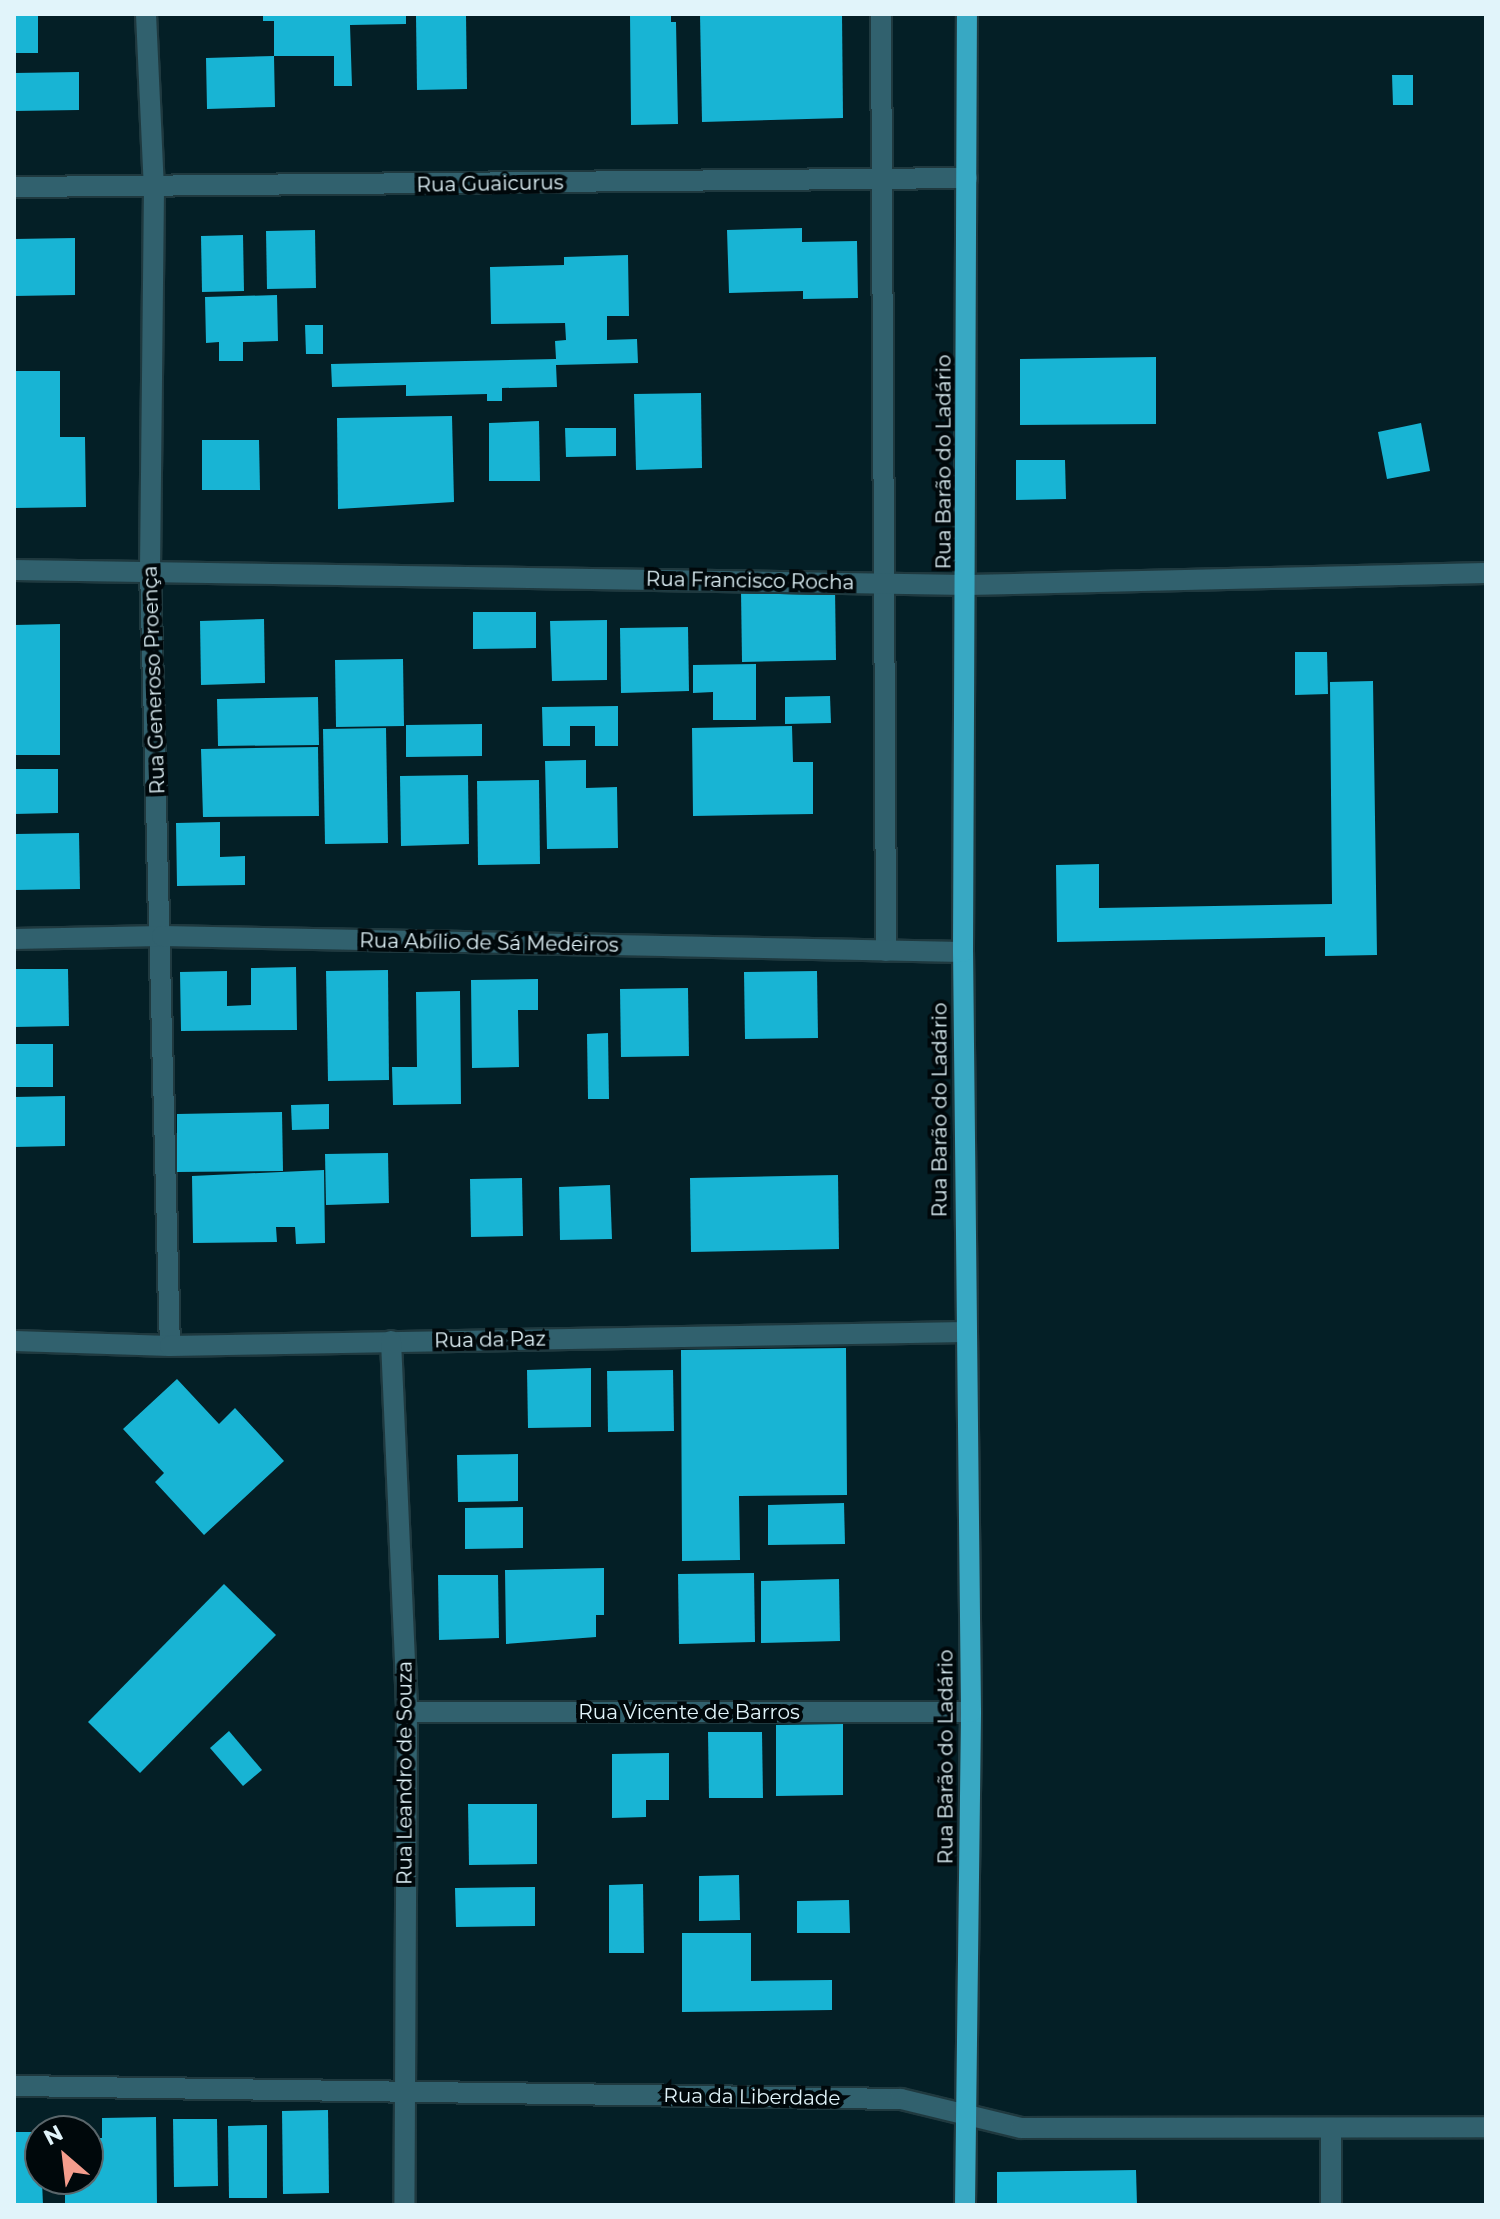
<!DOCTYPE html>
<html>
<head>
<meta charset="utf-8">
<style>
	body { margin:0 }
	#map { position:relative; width:1500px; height:2219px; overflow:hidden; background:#041f26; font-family:Montserrat,sans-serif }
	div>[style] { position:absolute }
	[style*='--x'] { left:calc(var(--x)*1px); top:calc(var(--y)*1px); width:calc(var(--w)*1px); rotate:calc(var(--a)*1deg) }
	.building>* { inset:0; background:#18b4d4 }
	.roads { filter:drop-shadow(2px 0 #1f393f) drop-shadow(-2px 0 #1f393f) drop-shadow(0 2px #1f393f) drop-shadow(0 -2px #1f393f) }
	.street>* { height:20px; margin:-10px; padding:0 10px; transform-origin:10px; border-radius:10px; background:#31616e }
	.primary>* { height:20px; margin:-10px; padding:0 10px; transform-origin:10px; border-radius:10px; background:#38a8c3 }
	span { translate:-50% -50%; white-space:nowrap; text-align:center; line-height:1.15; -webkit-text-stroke:8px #00080b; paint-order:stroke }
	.street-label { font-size:20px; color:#e1f4fa }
	.frame { position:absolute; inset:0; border:16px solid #e1f4fa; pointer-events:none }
	.north { position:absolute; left:24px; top:2115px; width:80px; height:80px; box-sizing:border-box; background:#00080b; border:2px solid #5a666b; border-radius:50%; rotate:332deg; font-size:22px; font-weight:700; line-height:32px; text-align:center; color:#e1f4fa }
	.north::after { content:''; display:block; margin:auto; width:28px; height:36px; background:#f49d8d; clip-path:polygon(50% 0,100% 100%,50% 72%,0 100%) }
</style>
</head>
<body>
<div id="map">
	<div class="building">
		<div style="clip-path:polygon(14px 14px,38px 14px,38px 53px,14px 53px)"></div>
		<div style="clip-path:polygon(263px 14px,406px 14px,406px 24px,350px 25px,352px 86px,334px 86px,334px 56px,274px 56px,275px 107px,207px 109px,206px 58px,274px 56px,274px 21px,263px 21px)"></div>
		<div style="clip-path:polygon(630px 14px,671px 14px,671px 22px,676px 22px,678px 124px,631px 125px)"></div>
		<div style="clip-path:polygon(700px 14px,842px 14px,843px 118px,702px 122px)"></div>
		<div style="clip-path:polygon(466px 15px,467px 89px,417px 90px,416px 16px)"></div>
		<div style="clip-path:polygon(79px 72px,79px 110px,14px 111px,14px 73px)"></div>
		<div style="clip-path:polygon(1392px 75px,1413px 75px,1413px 105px,1393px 105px)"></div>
		<div style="clip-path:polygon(802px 228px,802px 242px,857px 241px,858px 298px,803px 299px,803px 291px,729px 293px,727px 230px)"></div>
		<div style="clip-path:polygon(315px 230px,316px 288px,267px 289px,266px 231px)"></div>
		<div style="clip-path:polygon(243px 235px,244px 291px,202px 292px,201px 236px)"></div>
		<div style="clip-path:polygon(75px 238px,75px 295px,14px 296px,14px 239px)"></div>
		<div style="clip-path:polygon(628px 255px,629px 316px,607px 316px,607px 340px,637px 339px,638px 363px,556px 365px,557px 387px,502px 388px,502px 401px,487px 401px,487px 394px,406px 396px,406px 385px,332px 387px,331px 364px,556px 359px,555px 341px,566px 340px,565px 323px,491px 324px,490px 267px,564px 265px,564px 257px)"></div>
		<div style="clip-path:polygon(277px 295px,278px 341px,243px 342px,243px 361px,219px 361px,219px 342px,206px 343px,205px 297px)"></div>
		<div style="clip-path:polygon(305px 325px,323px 325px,323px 354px,306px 354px)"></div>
		<div style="clip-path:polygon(1156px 357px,1156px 424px,1020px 425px,1020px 359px)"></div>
		<div style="clip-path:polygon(14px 371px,60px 371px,60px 437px,85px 437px,86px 507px,14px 508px)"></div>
		<div style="clip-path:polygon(701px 393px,702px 468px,636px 470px,634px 394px)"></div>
		<div style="clip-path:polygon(452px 416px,454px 502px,338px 509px,337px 418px)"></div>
		<div style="clip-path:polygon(539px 421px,540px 481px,489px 481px,489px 423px)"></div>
		<div style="clip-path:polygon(1421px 423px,1430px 471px,1387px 479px,1378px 432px)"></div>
		<div style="clip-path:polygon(565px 428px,616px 428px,616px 456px,566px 457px)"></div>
		<div style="clip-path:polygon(202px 440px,259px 440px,260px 490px,202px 490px)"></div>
		<div style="clip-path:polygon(1016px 460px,1065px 460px,1066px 499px,1016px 500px)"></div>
		<div style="clip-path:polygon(835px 589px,836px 660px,742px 662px,741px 591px)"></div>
		<div style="clip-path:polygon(473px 612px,536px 612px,536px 648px,473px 649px)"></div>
		<div style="clip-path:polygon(264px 619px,265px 683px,201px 685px,200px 621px)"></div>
		<div style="clip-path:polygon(607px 620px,607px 680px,552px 681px,550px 621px)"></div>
		<div style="clip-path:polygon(60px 624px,60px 755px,14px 755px,14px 625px)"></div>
		<div style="clip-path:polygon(688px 627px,689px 691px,621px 693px,620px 628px)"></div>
		<div style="clip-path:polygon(1295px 652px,1327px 652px,1328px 694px,1295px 695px)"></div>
		<div style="clip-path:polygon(403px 659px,404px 726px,336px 727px,335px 660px)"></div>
		<div style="clip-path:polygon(756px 664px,756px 720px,713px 720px,713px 692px,693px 693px,693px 665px)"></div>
		<div style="clip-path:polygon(1373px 681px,1377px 955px,1325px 956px,1325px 937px,1057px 942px,1056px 865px,1099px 864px,1099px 908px,1332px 904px,1330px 682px)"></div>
		<div style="clip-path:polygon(830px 696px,831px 723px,785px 724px,785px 697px)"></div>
		<div style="clip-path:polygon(318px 697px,319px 745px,218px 746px,217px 699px)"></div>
		<div style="clip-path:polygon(618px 706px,618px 746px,595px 746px,595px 726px,570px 726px,570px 746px,543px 746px,542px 707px)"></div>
		<div style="clip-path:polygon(482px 724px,482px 756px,406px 757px,406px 725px)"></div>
		<div style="clip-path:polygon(792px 726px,793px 762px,813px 762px,813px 814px,693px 816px,692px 728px)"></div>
		<div style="clip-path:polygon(386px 728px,388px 843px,325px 844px,323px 729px)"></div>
		<div style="clip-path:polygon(318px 747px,319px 816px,203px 817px,201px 749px)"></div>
		<div style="clip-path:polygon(586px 760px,586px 788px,617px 787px,618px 848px,547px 849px,545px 761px)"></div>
		<div style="clip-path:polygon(14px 769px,58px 769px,58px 813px,14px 814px)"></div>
		<div style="clip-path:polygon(468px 775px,469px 844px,401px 846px,400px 776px)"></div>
		<div style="clip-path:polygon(539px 780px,540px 864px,478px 865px,477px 781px)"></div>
		<div style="clip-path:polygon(220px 822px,220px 857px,245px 856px,245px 885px,177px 886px,176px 823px)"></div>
		<div style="clip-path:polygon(79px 833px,80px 889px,15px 890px,15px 834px)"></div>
		<div style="clip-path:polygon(296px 967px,297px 1030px,181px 1031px,180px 972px,227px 971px,227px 1006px,251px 1005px,251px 968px)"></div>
		<div style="clip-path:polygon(14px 969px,68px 969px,69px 1026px,14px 1027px)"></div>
		<div style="clip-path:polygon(388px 970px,389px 1080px,328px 1081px,326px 971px)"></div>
		<div style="clip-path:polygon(817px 971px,818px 1038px,745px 1039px,744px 972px)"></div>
		<div style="clip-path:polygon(538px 979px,538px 1010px,518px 1010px,519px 1067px,472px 1068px,471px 980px)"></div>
		<div style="clip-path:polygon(688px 988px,689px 1056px,621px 1057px,620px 989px)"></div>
		<div style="clip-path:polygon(460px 991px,461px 1104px,393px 1105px,392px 1067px,417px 1067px,416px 992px)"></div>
		<div style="clip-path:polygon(608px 1033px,609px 1099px,588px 1099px,587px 1034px)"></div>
		<div style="clip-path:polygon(14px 1044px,53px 1044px,53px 1087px,15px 1087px)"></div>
		<div style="clip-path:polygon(65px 1096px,65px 1146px,14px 1147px,14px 1097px)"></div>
		<div style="clip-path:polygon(329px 1104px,329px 1129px,292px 1130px,291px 1105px)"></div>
		<div style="clip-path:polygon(282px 1112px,283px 1171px,177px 1172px,177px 1114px)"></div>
		<div style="clip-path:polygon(388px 1153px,389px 1203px,326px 1205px,325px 1154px)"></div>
		<div style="clip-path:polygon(324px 1170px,325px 1243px,296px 1244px,295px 1227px,276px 1227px,277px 1242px,193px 1243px,192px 1176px)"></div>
		<div style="clip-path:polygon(838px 1175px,839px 1249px,691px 1252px,690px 1178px)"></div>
		<div style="clip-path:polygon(522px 1178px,523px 1236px,471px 1237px,470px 1179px)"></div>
		<div style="clip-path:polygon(610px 1185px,612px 1239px,560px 1240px,559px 1187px)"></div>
		<div style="clip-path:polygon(846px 1348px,847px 1495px,739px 1496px,740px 1560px,682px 1561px,681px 1350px)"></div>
		<div style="clip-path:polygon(591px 1368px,591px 1427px,528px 1428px,527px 1370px)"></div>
		<div style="clip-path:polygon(673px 1370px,674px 1431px,608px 1432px,607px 1371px)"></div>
		<div style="clip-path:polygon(177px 1379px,219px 1424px,235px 1408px,284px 1461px,204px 1535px,155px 1482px,164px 1473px,123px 1429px)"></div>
		<div style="clip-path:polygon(518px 1454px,518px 1501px,458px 1502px,457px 1455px)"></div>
		<div style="clip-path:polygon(844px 1503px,845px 1544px,768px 1545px,768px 1505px)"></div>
		<div style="clip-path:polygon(523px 1507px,523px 1548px,465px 1549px,465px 1508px)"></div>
		<div style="clip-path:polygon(604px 1568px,604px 1615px,596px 1615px,596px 1637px,506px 1644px,505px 1570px)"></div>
		<div style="clip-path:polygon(754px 1573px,755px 1642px,679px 1644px,678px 1574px)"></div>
		<div style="clip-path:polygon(438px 1575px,498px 1575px,499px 1638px,439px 1640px)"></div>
		<div style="clip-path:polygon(839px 1579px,840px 1641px,761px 1643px,761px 1581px)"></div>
		<div style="clip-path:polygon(224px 1584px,276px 1635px,140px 1773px,88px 1722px)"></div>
		<div style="clip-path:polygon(843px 1724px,843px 1795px,776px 1796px,776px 1725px)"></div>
		<div style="clip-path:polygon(229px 1731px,262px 1770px,243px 1786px,210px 1748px)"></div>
		<div style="clip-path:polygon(708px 1732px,762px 1732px,763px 1798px,709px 1798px)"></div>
		<div style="clip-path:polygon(669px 1753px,669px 1800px,646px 1800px,646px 1817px,612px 1818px,612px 1754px)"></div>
		<div style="clip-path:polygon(468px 1804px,537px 1804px,537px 1864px,469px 1865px)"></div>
		<div style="clip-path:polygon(739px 1875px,740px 1920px,699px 1921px,699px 1876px)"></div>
		<div style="clip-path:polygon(643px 1884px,644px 1953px,609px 1953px,609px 1885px)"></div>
		<div style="clip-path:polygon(535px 1887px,535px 1926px,456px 1927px,455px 1888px)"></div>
		<div style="clip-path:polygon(849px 1900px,850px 1933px,797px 1933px,797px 1901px)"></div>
		<div style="clip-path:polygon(682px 1933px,751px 1933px,751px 1981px,832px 1980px,832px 2010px,682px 2012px)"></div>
		<div style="clip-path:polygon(328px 2110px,329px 2193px,283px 2194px,282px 2111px)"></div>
		<div style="clip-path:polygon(156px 2117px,157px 2205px,65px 2205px,65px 2179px,88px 2179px,88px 2138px,102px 2138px,102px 2118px)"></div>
		<div style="clip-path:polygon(173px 2119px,217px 2119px,218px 2186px,174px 2187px)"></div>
		<div style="clip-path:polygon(267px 2125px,267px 2198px,229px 2198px,228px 2126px)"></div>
		<div style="clip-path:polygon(14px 2132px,40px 2132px,43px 2205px,14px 2205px)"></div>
		<div style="clip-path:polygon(1136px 2170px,1137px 2205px,997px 2205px,997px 2172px)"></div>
	</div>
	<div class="roads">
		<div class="street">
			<div style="--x:146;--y:14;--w:174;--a:87.4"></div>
			<div style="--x:154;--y:188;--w:381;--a:90.6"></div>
			<div style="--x:150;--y:569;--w:777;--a:88.53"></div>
			<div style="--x:881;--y:14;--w:937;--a:89.69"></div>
			<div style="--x:14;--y:187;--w:953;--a:-0.54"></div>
			<div style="--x:14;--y:570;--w:954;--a:0.9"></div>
			<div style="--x:968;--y:585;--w:518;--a:-1.33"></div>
			<div style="--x:14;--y:939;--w:148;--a:-1.2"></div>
			<div style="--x:162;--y:936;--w:801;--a:1.14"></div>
			<div style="--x:14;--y:1341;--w:156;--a:1.8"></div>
			<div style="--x:170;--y:1346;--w:796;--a:-1.01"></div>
			<div style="--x:391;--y:1341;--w:371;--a:87.5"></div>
			<div style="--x:407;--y:1712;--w:493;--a:90.3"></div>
			<div style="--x:407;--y:1712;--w:564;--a:0"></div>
			<div style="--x:14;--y:2086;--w:887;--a:0.84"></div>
			<div style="--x:901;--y:2099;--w:123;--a:13.6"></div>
			<div style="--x:1021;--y:2128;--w:465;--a:-0.1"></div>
			<div style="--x:1331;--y:2130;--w:75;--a:90"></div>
		</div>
		<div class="primary">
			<div style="--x:965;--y:2205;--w:493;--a:-89.3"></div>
			<div style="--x:971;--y:1712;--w:760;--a:-90.6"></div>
			<div style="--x:963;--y:952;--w:938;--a:-89.76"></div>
		</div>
	</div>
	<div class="street-label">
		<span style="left:490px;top:184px;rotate:-1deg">Rua Guaicurus</span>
		<span style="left:944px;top:462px;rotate:-90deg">Rua Barão do Ladário</span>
		<span style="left:750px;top:581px;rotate:1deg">Rua Francisco Rocha</span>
		<span style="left:154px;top:680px;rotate:-92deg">Rua Generoso Proença</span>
		<span style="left:489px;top:943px;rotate:1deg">Rua Abílio de Sá Medeiros</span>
		<span style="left:940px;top:1110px;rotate:-90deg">Rua Barão do Ladário</span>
		<span style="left:490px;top:1340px;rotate:-1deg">Rua da Paz</span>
		<span style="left:689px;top:1712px">Rua Vicente de Barros</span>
		<span style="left:946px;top:1757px;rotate:-90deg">Rua Barão do Ladário</span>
		<span style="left:405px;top:1773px;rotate:-90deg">Rua Leandro de Souza</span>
		<span style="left:752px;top:2097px;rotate:1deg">Rua da Liberdade</span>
	</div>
	<div class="frame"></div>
	<div class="north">N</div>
</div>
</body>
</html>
